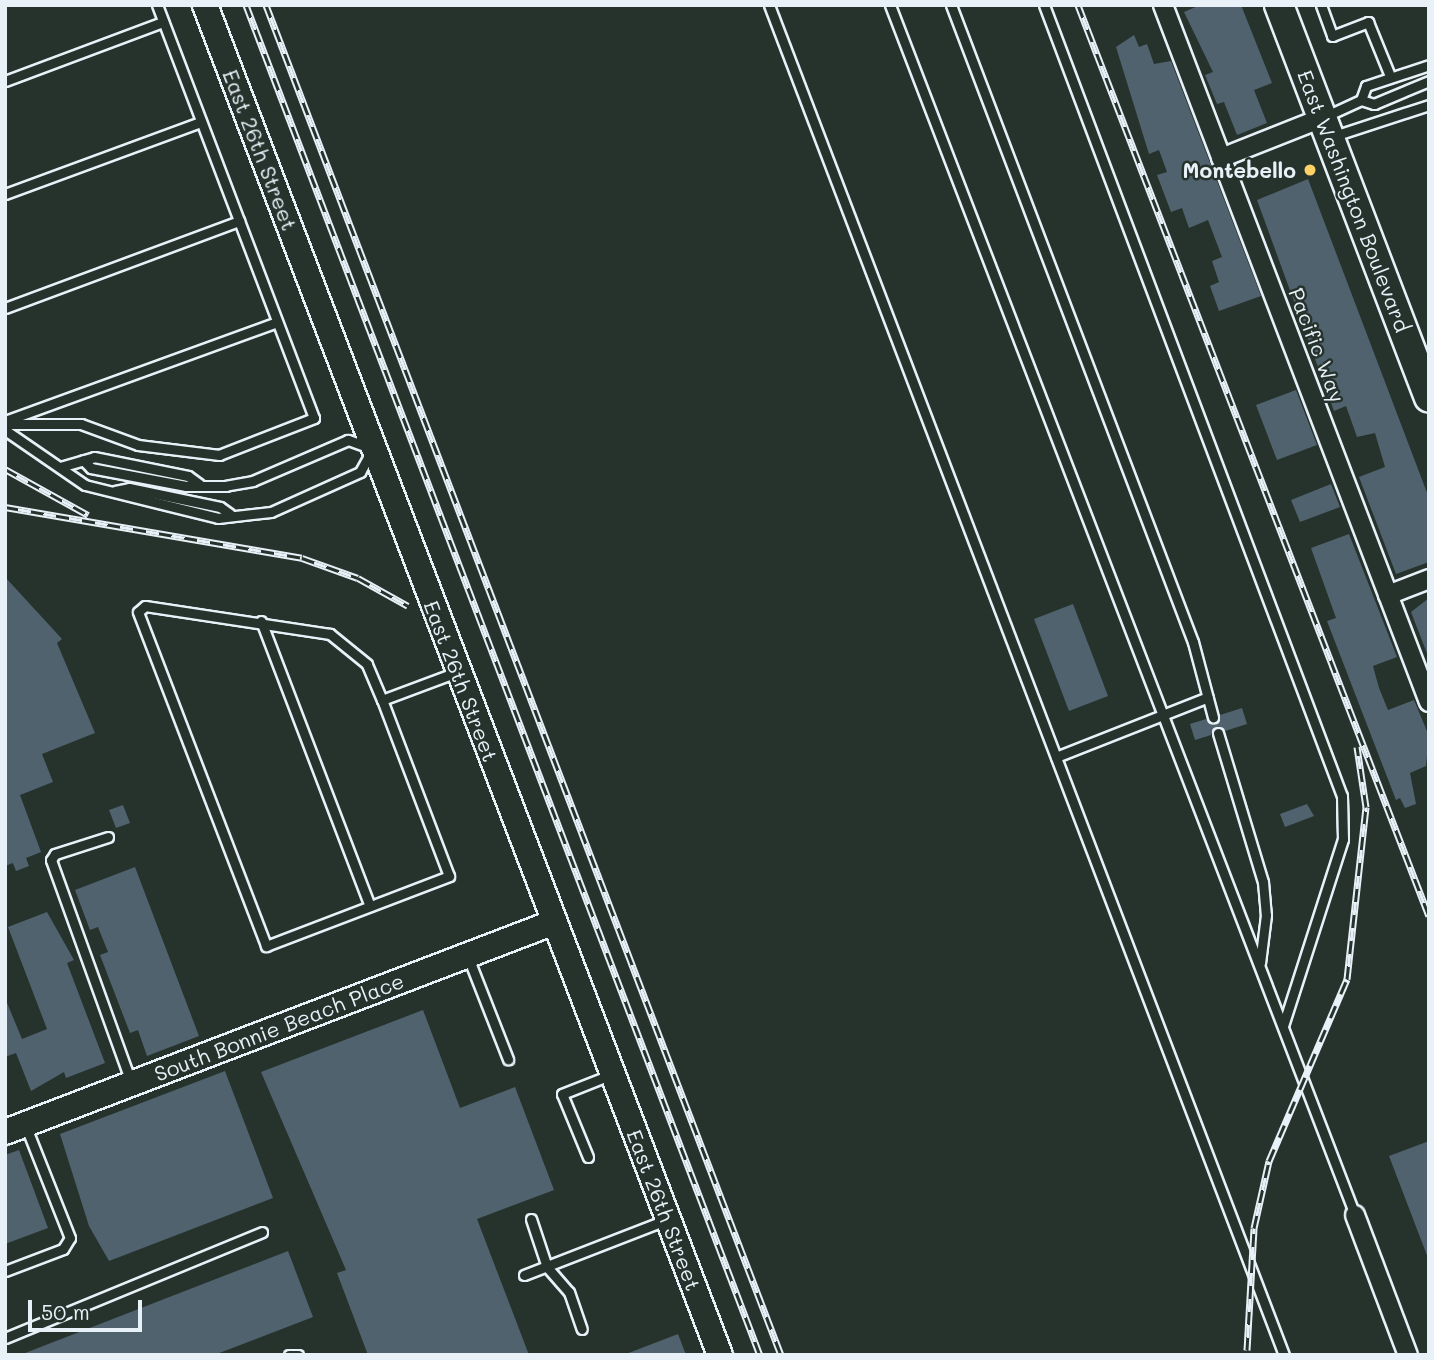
<!DOCTYPE html>
<html>
<head>
<meta charset="utf-8">
<style>
	body { margin:0 }
	#map { position:relative; width:1434px; height:1360px; overflow:hidden; background:#26332d; font-family:Mali,sans-serif }
	div>[style] { position:absolute }
	[style*='--x'] { left:calc(var(--x)*1px); top:calc(var(--y)*1px); width:calc(var(--w)*1px); rotate:calc(var(--a)*1deg) }
	.building>* { inset:0; background:#50626d }
	.roads { filter:drop-shadow(2px 0 #e8f1f8) drop-shadow(-2px 0 #e8f1f8) drop-shadow(0 2px #e8f1f8) drop-shadow(0 -2px #e8f1f8) }
	.lane>* { height:9px; margin:-4.5px; padding:0 4.5px; transform-origin:4.5px; border-radius:4.5px; background:#26332d }
	.street>* { height:18px; margin:-9px; padding:0 9px; transform-origin:9px; border-radius:9px; background:#26332d }
	.secondary>* { height:24px; margin:-12px; padding:0 12px; transform-origin:12px; border-radius:12px; background:#26332d }
	.primary>* { height:28px; margin:-14px; padding:0 14px; transform-origin:14px; border-radius:14px; background:#26332d }
	.rail>* { height:7px; margin-top:-3.5px; transform-origin:0; background:repeating-linear-gradient(90deg,#26332d 0 13px,#e8f1f8 0 26px); box-sizing:border-box; border-block:2px solid #e8f1f8 }
	.dots>* { width:19px; height:19px; translate:-50% -50%; box-sizing:border-box; border:4px solid #26332d; border-radius:50% }
	span { translate:-50% -50%; white-space:nowrap; text-align:center; line-height:1.15; -webkit-text-stroke:5px #26332d; paint-order:stroke }
	.street-label { font-size:21px; color:#e8f1f8 }
	.poi-label { font-size:21px; color:#e8f1f8; font-weight:700 }
	.right { translate:-100% -50%; text-align:right }
	.frame { position:absolute; inset:0; border:7px solid #e8f1f8; pointer-events:none }
	.scale { position:absolute; left:28px; top:1300px; width:114px; height:32px; box-sizing:border-box; border:4px solid #e8f1f8; border-top:0; padding-left:9px; font-size:21px; line-height:24px; white-space:nowrap; color:#e8f1f8; -webkit-text-stroke:5px #26332d; paint-order:stroke }
</style>
</head>
<body>
<div id="map">
	<div class="building">
		<div style="clip-path:polygon(1200px 5px,1241px 5px,1272px 83px,1254px 90px,1267px 123px,1237px 135px,1224px 102px,1217px 104px,1205px 75px,1213px 72px,1184px 12px)"></div>
		<div style="clip-path:polygon(1134px 35px,1139px 47px,1147px 44px,1154px 64px,1171px 61px,1261px 296px,1219px 311px,1210px 286px,1219px 282px,1212px 261px,1222px 257px,1208px 220px,1189px 228px,1182px 208px,1171px 212px,1157px 175px,1167px 172px,1159px 150px,1149px 154px,1116px 47px)"></div>
		<div style="clip-path:polygon(1308px 179px,1429px 498px,1429px 562px,1396px 574px,1359px 477px,1385px 467px,1375px 433px,1357px 437px,1346px 406px,1334px 411px,1257px 200px)"></div>
		<div style="clip-path:polygon(1296px 390px,1317px 445px,1277px 460px,1256px 405px)"></div>
		<div style="clip-path:polygon(1331px 484px,1340px 507px,1300px 522px,1291px 500px)"></div>
		<div style="clip-path:polygon(1349px 534px,1397px 657px,1373px 666px,1379px 688px,1388px 710px,1414px 700px,1429px 736px,1426px 766px,1410px 773px,1416px 804px,1405px 808px,1400px 798px,1396px 800px,1327px 621px,1336px 618px,1311px 548px)"></div>
		<div style="clip-path:polygon(5px 577px,62px 639px,57px 643px,95px 733px,42px 754px,53px 782px,20px 795px,41px 852px,26px 858px,29px 866px,16px 871px,13px 863px,5px 866px)"></div>
		<div style="clip-path:polygon(1429px 598px,1429px 656px,1428px 656px,1411px 612px)"></div>
		<div style="clip-path:polygon(1073px 604px,1108px 696px,1069px 711px,1034px 619px)"></div>
		<div style="clip-path:polygon(1242px 708px,1247px 724px,1225px 731px,1215px 727px,1211px 735px,1195px 740px,1190px 724px,1206px 719px,1215px 724px,1220px 715px)"></div>
		<div style="clip-path:polygon(1307px 804px,1314px 816px,1285px 827px,1280px 814px)"></div>
		<div style="clip-path:polygon(123px 805px,130px 823px,116px 828px,109px 810px)"></div>
		<div style="clip-path:polygon(135px 867px,199px 1036px,147px 1056px,138px 1030px,130px 1033px,100px 955px,108px 952px,98px 927px,90px 930px,75px 890px)"></div>
		<div style="clip-path:polygon(47px 912px,74px 960px,67px 963px,105px 1063px,66px 1078px,64px 1072px,31px 1091px,16px 1053px,5px 1057px,5px 998px,22px 1039px,47px 1029px,8px 927px)"></div>
		<div style="clip-path:polygon(423px 1010px,460px 1108px,515px 1087px,554px 1190px,477px 1219px,529px 1355px,368px 1355px,337px 1273px,346px 1270px,261px 1072px)"></div>
		<div style="clip-path:polygon(225px 1071px,273px 1198px,109px 1261px,89px 1226px,60px 1134px)"></div>
		<div style="clip-path:polygon(1429px 1141px,1429px 1258px,1428px 1258px,1389px 1156px)"></div>
		<div style="clip-path:polygon(19px 1150px,48px 1228px,5px 1244px,5px 1155px)"></div>
		<div style="clip-path:polygon(288px 1251px,313px 1317px,214px 1355px,20px 1355px)"></div>
		<div style="clip-path:polygon(678px 1334px,686px 1355px,626px 1355px,626px 1354px)"></div>
	</div>
	<div class="roads">
		<div class="lane">
			<div style="--x:769;--y:5;--w:1445;--a:69.12"></div>
			<div style="--x:890;--y:5;--w:1296;--a:68.98"></div>
			<div style="--x:951;--y:5;--w:681;--a:69.2"></div>
			<div style="--x:1193;--y:642;--w:78;--a:75.1"></div>
			<div style="--x:1044;--y:5;--w:845;--a:69.36"></div>
			<div style="--x:1342;--y:796;--w:43;--a:88.7"></div>
			<div style="--x:1343;--y:839;--w:196;--a:107.8"></div>
			<div style="--x:1321;--y:5;--w:33;--a:70"></div>
			<div style="--x:1332;--y:36;--w:39;--a:-21"></div>
			<div style="--x:1368;--y:22;--w:58;--a:67.8"></div>
			<div style="--x:5;--y:81;--w:169;--a:-20.5"></div>
			<div style="--x:1361;--y:100;--w:15;--a:-70"></div>
			<div style="--x:1366;--y:86;--w:66;--a:-18.4"></div>
			<div style="--x:1324;--y:117;--w:41;--a:-24.7"></div>
			<div style="--x:1361;--y:100;--w:14;--a:17"></div>
			<div style="--x:1374;--y:104;--w:60;--a:-22.7"></div>
			<div style="--x:1334;--y:136;--w:100;--a:-18.1"></div>
			<div style="--x:5;--y:194;--w:209;--a:-20.2"></div>
			<div style="--x:5;--y:308;--w:250;--a:-20.4"></div>
			<div style="--x:5;--y:421;--w:289;--a:-20"></div>
			<div style="--x:5;--y:424;--w:76;--a:0"></div>
			<div style="--x:81;--y:424;--w:61;--a:20.2"></div>
			<div style="--x:138;--y:445;--w:82;--a:7"></div>
			<div style="--x:219;--y:455;--w:102;--a:-21.3"></div>
			<div style="--x:314;--y:418;--w:442;--a:-110.8"></div>
			<div style="--x:5;--y:430;--w:97;--a:34.5"></div>
			<div style="--x:85;--y:485;--w:137;--a:13.9"></div>
			<div style="--x:218;--y:518;--w:53;--a:-6.5"></div>
			<div style="--x:271;--y:512;--w:98;--a:-24.2"></div>
			<div style="--x:360;--y:472;--w:26;--a:-61"></div>
			<div style="--x:373;--y:449;--w:27;--a:-160"></div>
			<div style="--x:348;--y:440;--w:103;--a:156.7"></div>
			<div style="--x:253;--y:481;--w:27;--a:170"></div>
			<div style="--x:226;--y:486;--w:40;--a:180"></div>
			<div style="--x:186;--y:486;--w:97;--a:-169.3"></div>
			<div style="--x:91;--y:468;--w:11;--a:-135"></div>
			<div style="--x:60;--y:467;--w:35;--a:-16"></div>
			<div style="--x:94;--y:457;--w:96;--a:11.4"></div>
			<div style="--x:188;--y:476;--w:14;--a:36"></div>
			<div style="--x:115;--y:491;--w:14;--a:-12"></div>
			<div style="--x:129;--y:488;--w:93;--a:11.8"></div>
			<div style="--x:220;--y:507;--w:12;--a:35"></div>
			<div style="--x:261;--y:621;--w:305;--a:69.1"></div>
			<div style="--x:382;--y:700;--w:39;--a:-113"></div>
			<div style="--x:367;--y:664;--w:48;--a:-141"></div>
			<div style="--x:330;--y:634;--w:187;--a:-171.4"></div>
			<div style="--x:145;--y:606;--w:9;--a:139"></div>
			<div style="--x:138;--y:612;--w:358;--a:69"></div>
			<div style="--x:266;--y:946;--w:196;--a:-20.9"></div>
			<div style="--x:449;--y:876;--w:188;--a:-110.8"></div>
			<div style="--x:382;--y:700;--w:80;--a:-20.5"></div>
			<div style="--x:1218;--y:733;--w:156;--a:73.2"></div>
			<div style="--x:1263;--y:882;--w:33;--a:85"></div>
			<div style="--x:1266;--y:915;--w:48;--a:97.1"></div>
			<div style="--x:1056;--y:757;--w:163;--a:-21.5"></div>
			<div style="--x:108;--y:837;--w:56;--a:162.2"></div>
			<div style="--x:55;--y:854;--w:7;--a:124"></div>
			<div style="--x:51;--y:860;--w:236;--a:70.2"></div>
			<div style="--x:468;--y:957;--w:110;--a:68.6"></div>
			<div style="--x:588;--y:1157;--w:68;--a:-112.4"></div>
			<div style="--x:562;--y:1094;--w:52;--a:-21.6"></div>
			<div style="--x:531;--y:1219;--w:51;--a:71.6"></div>
			<div style="--x:547;--y:1267;--w:33;--a:49"></div>
			<div style="--x:569;--y:1292;--w:39;--a:71"></div>
			<div style="--x:5;--y:1271;--w:62;--a:-20.8"></div>
			<div style="--x:63;--y:1249;--w:13;--a:-58"></div>
			<div style="--x:70;--y:1238;--w:119;--a:-111.6"></div>
			<div style="--x:524;--y:1275;--w:152;--a:-21.2"></div>
			<div style="--x:5;--y:1338;--w:278;--a:-22.4"></div>
			<div style="--x:289;--y:1355;--w:9;--a:0"></div>
		</div>
		<div class="street">
			<div style="--x:1163;--y:5;--w:746;--a:69.11"></div>
			<div style="--x:1221;--y:158;--w:109;--a:-21.6"></div>
			<div style="--x:1388;--y:595;--w:44;--a:-21.3"></div>
			<div style="--x:1355;--y:1215;--w:150;--a:69.3"></div>
		</div>
		<div class="secondary">
			<div style="--x:205;--y:5;--w:1445;--a:69.12"></div>
			<div style="--x:5;--y:1132;--w:586;--a:-20.91"></div>
		</div>
		<div class="primary">
			<div style="--x:1279;--y:5;--w:420;--a:69.1"></div>
		</div>
	</div>
	<div class="rail">
		<div style="--x:246;--y:5;--w:1445;--a:69.16"></div>
		<div style="--x:266;--y:5;--w:1445;--a:69.12"></div>
		<div style="--x:1078;--y:5;--w:976;--a:68.93"></div>
		<div style="--x:5;--y:469;--w:95;--a:29"></div>
		<div style="--x:5;--y:507;--w:301;--a:9.7"></div>
		<div style="--x:302;--y:558;--w:59;--a:19.7"></div>
		<div style="--x:358;--y:578;--w:57;--a:29.2"></div>
		<div style="--x:1247;--y:1350;--w:122;--a:-86.7"></div>
		<div style="--x:1254;--y:1228;--w:69;--a:-77.4"></div>
		<div style="--x:1269;--y:1161;--w:198;--a:-66.8"></div>
		<div style="--x:1347;--y:979;--w:173;--a:-83.7"></div>
		<div style="--x:1366;--y:807;--w:61;--a:-98.5"></div>
	</div>
	<div class="dots">
		<div style="left:1310px;top:170px;background:#ffd166"></div>
	</div>
	<div class="street-label">
		<span style="left:260px;top:150px;rotate:69deg">East 26th Street</span>
		<span style="left:1354px;top:201px;rotate:69deg">East Washington Boulevard</span>
		<span style="left:1317px;top:345px;rotate:69deg">Pacific Way</span>
		<span style="left:461px;top:681px;rotate:69deg">East 26th Street</span>
		<span style="left:279px;top:1027px;rotate:-21deg">South Bonnie Beach Place</span>
		<span style="left:664px;top:1210px;rotate:69deg">East 26th Street</span>
	</div>
	<div class="poi-label">
		<span class="right" style="left:1296px;top:170px">Montebello</span>
	</div>
	<div class="frame"></div>
	<div class="scale">50 m</div>
</div>
</body>
</html>
